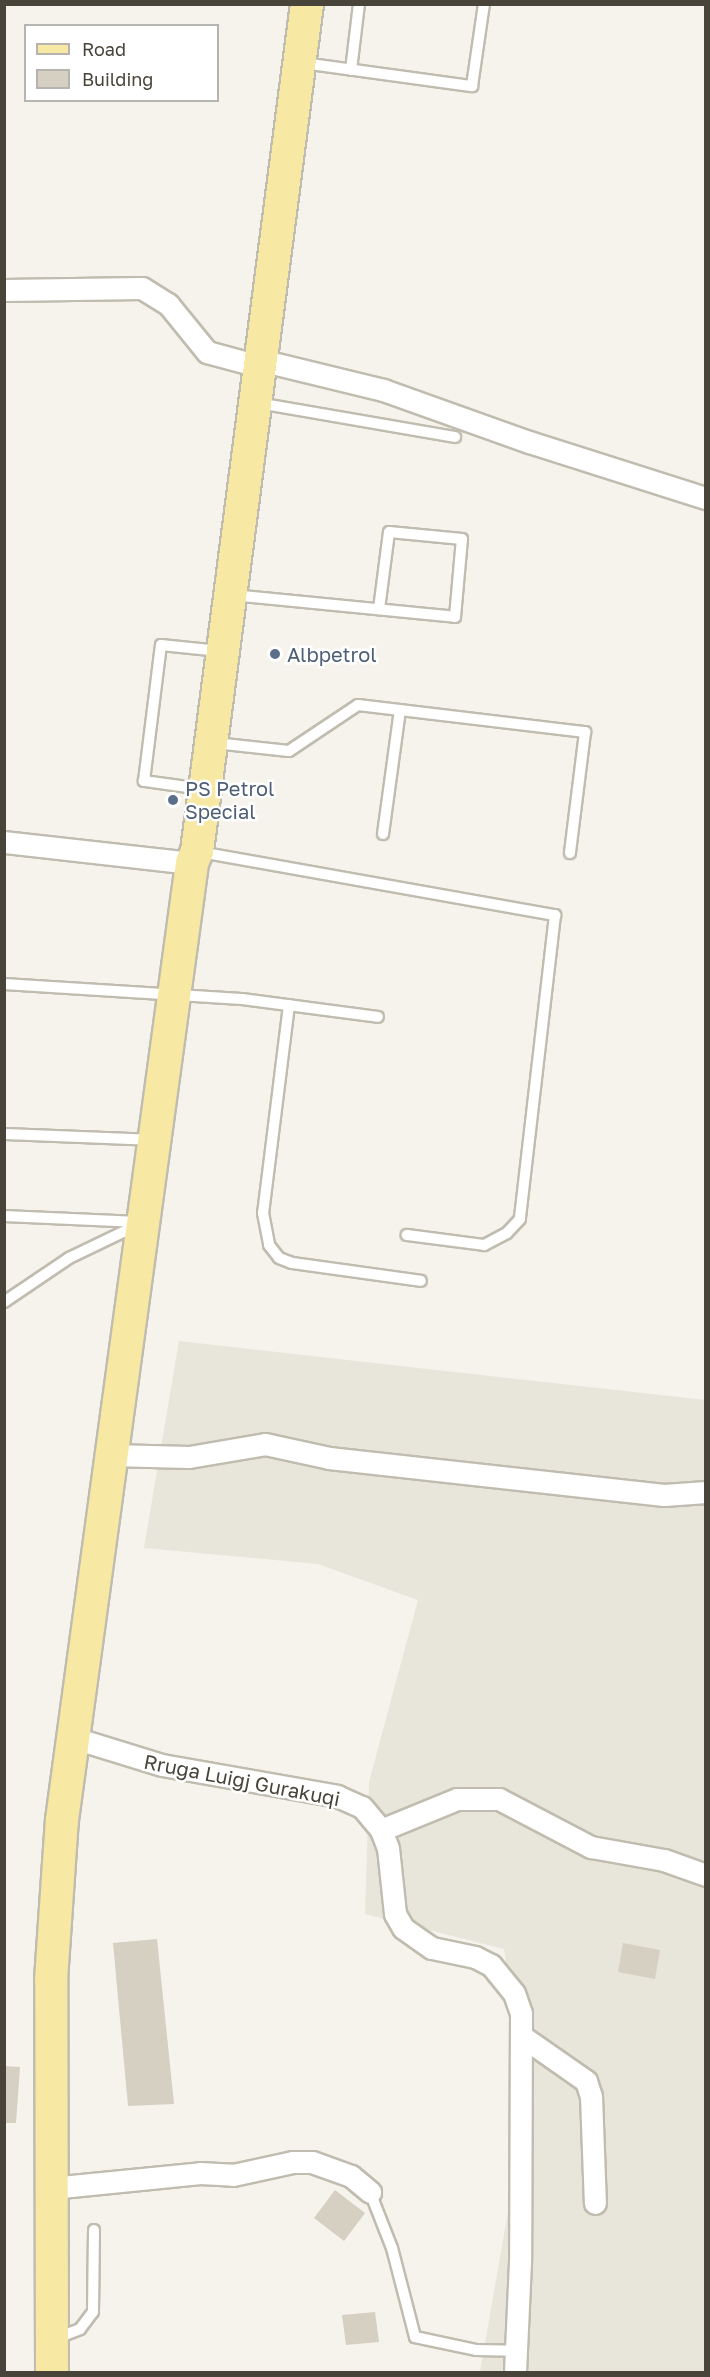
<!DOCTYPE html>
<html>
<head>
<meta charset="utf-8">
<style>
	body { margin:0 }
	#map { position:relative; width:710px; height:2377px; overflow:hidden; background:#f5f3ec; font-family:"Golos Text",sans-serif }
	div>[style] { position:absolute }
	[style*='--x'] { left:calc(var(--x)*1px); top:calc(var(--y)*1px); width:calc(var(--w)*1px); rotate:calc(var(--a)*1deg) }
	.residential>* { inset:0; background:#e8e5da }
	.building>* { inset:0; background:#d5d0c2 }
	.roads { filter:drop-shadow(2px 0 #c0bcaf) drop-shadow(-2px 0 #c0bcaf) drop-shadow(0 2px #c0bcaf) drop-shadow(0 -2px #c0bcaf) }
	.service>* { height:10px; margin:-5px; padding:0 5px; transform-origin:5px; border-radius:5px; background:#fff }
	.minor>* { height:21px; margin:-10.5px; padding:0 10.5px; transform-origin:10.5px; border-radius:10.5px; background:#fff }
	.primary>* { height:32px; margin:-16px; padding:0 16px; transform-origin:16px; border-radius:16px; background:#f7e8a3 }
	.dots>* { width:16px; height:16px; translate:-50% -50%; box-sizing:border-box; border:3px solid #fff; border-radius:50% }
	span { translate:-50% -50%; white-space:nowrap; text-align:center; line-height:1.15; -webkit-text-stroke:5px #fff; paint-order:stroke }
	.service-label { font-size:20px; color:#4e5e75 }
	.left { translate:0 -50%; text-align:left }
	.street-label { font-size:20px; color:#49443a }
	.frame { position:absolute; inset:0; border:6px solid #49443a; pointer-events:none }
	.legend { position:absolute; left:24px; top:24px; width:195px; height:78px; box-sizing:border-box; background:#fff; border:2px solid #b6b4b0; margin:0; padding:8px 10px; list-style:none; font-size:18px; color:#49443a }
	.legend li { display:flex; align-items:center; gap:12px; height:30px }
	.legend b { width:30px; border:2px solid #b6b4b0 }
</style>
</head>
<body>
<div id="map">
	<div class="residential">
		<div style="clip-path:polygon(179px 1341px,705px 1400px,705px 2372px,480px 2372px,528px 2097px,504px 1949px,365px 1914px,369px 1782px,418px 1600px,318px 1564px,144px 1548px)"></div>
	</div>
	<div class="building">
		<div style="clip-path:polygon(157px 1939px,174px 2104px,128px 2106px,113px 1943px)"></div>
		<div style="clip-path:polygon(623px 1943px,660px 1950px,655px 1979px,618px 1972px)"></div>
		<div style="clip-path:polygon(4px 2066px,20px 2067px,16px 2123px,4px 2123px)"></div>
		<div style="clip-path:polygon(335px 2190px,365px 2213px,344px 2241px,314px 2218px)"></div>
		<div style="clip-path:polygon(375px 2312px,379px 2342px,346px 2345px,342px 2315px)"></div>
	</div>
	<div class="roads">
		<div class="service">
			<div style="--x:303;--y:63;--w:171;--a:7.8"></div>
			<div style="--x:472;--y:86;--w:83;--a:-81.7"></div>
			<div style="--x:351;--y:70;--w:66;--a:-83.1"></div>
			<div style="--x:258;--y:403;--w:200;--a:9.8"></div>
			<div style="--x:232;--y:595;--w:224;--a:5.6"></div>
			<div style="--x:455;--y:617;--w:78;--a:-84.9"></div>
			<div style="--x:462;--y:539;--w:73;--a:-174.5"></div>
			<div style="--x:389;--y:532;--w:78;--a:97.4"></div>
			<div style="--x:215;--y:743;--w:74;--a:6.2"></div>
			<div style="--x:289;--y:751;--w:83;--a:-33.7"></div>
			<div style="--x:358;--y:705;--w:229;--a:6.8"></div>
			<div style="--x:585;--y:732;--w:122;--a:97.1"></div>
			<div style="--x:202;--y:789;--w:59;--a:-172.1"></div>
			<div style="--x:144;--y:781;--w:137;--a:-82.9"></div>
			<div style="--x:161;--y:645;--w:59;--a:5.8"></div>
			<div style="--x:383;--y:834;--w:125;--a:-82.2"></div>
			<div style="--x:200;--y:852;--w:361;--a:10.1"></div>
			<div style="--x:555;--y:915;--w:306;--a:96.6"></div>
			<div style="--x:520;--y:1219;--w:19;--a:133"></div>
			<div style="--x:507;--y:1233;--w:26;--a:152"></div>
			<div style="--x:484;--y:1245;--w:78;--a:-172.6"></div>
			<div style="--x:4;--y:984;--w:238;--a:3.6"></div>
			<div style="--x:242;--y:999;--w:137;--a:7.5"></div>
			<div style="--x:289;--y:1005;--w:210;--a:97.1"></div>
			<div style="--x:263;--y:1213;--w:33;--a:79"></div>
			<div style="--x:269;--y:1245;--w:16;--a:52"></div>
			<div style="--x:279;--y:1258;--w:14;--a:21"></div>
			<div style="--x:292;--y:1263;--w:130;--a:7.9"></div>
			<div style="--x:4;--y:1134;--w:147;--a:2.3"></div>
			<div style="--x:4;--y:1216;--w:135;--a:2.5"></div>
			<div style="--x:4;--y:1302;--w:78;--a:-34.1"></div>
			<div style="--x:69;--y:1258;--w:79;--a:-25.6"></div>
			<div style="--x:370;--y:2192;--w:60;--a:68.6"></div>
			<div style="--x:392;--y:2248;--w:92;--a:75.5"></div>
			<div style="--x:415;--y:2337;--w:62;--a:12"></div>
			<div style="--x:476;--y:2350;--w:39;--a:1"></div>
			<div style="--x:57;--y:2338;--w:25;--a:-21"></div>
			<div style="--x:80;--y:2329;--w:21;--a:-53"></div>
			<div style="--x:93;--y:2312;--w:82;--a:-89.3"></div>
		</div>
		<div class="minor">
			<div style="--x:4;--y:290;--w:138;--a:-0.8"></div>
			<div style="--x:142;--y:288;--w:31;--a:32"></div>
			<div style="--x:168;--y:304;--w:62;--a:50.9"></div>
			<div style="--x:207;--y:352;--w:54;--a:15.1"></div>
			<div style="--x:260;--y:360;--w:127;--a:13.7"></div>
			<div style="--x:383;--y:390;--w:155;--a:19.6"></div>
			<div style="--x:529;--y:442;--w:186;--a:17.6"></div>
			<div style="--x:4;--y:842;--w:189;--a:6.4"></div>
			<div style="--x:110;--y:1455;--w:79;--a:1.5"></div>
			<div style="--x:189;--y:1457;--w:77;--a:-9.7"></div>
			<div style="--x:265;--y:1444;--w:66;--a:12.3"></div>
			<div style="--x:329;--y:1458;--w:337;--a:6.3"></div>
			<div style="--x:664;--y:1495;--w:42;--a:-4.1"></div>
			<div style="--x:71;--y:1737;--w:95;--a:17.1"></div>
			<div style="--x:162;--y:1765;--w:178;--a:10"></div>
			<div style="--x:337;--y:1796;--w:27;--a:24"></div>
			<div style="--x:362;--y:1807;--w:30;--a:50"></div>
			<div style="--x:381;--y:1830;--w:82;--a:-22.2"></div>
			<div style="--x:457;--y:1799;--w:42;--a:0"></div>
			<div style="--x:499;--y:1799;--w:104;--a:27.6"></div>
			<div style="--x:591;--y:1847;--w:74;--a:10.1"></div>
			<div style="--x:664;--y:1860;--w:45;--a:19.7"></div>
			<div style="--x:381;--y:1830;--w:19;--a:69"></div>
			<div style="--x:388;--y:1848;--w:66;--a:83.9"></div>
			<div style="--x:395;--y:1914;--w:16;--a:60"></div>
			<div style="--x:403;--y:1928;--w:35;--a:35"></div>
			<div style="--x:432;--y:1948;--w:44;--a:11.8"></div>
			<div style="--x:475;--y:1957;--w:18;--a:27"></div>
			<div style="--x:491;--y:1965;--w:36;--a:51"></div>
			<div style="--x:514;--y:1993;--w:21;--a:71"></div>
			<div style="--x:521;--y:2013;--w:249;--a:90.2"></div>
			<div style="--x:520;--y:2262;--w:110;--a:92.6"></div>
			<div style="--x:523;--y:2037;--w:77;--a:34.9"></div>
			<div style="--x:586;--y:2081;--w:16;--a:72"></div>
			<div style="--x:591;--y:2096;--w:107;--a:87.9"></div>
			<div style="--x:51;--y:2188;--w:150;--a:-5.7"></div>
			<div style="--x:200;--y:2173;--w:33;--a:3"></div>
			<div style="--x:233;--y:2175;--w:61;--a:-12.2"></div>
			<div style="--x:293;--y:2162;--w:19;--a:0"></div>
			<div style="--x:312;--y:2162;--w:41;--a:19.7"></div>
			<div style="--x:351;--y:2176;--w:25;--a:40"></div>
		</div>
		<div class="primary">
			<div style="--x:52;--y:2372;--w:392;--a:-90.1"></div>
			<div style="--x:51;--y:1980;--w:160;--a:-86.1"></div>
			<div style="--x:62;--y:1820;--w:966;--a:-82.26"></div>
			<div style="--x:192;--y:863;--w:13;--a:-67"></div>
			<div style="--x:197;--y:851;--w:854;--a:-82.6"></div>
		</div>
	</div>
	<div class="dots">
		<div style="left:275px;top:654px;background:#5c6f8a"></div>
		<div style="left:173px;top:800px;background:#5c6f8a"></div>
	</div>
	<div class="service-label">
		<span class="left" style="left:287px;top:654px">Albpetrol</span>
		<span class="left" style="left:185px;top:800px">PS Petrol<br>Special</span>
	</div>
	<div class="street-label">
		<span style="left:242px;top:1780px;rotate:11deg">Rruga Luigj Gurakuqi</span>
	</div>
	<div class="frame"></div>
	<ul class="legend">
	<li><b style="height:8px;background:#f7e8a3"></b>Road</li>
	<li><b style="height:16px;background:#d5d0c2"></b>Building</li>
	</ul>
</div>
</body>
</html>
